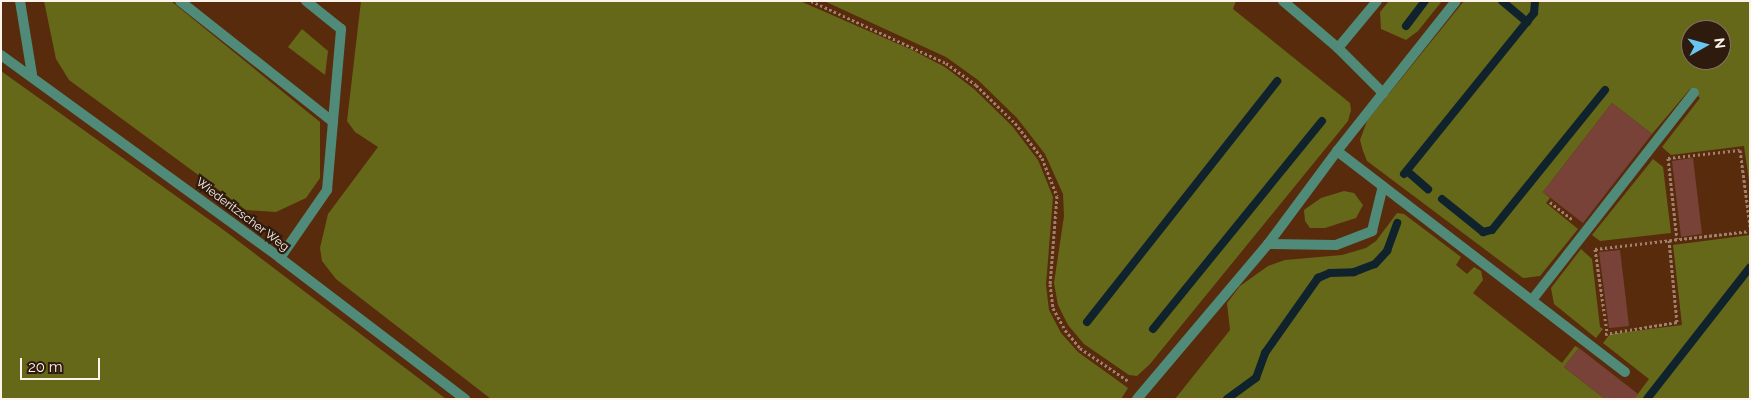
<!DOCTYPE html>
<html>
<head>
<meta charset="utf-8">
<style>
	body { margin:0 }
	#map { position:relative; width:1751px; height:400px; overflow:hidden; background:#582b0c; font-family:Raleway,sans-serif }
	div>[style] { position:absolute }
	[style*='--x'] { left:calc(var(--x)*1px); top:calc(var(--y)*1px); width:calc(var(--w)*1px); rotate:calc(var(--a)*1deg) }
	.green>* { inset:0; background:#656819 }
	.stream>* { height:8px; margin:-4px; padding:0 4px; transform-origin:4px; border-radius:4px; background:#10232d }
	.building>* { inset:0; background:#794238 }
	.path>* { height:3px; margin-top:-1.5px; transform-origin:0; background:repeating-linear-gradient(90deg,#a0816d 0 2.5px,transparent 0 5px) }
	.lane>* { height:10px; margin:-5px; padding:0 5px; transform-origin:5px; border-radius:5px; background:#508a78 }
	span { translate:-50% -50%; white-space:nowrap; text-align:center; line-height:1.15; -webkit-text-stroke:4.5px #2f1b0e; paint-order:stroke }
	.street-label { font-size:12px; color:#fef2eb }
	.frame { position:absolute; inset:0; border:2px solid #fef2eb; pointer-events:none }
	.north { position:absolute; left:1681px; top:20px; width:50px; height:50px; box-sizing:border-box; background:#2f1b0e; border:1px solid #827166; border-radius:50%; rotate:83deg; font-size:14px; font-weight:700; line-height:20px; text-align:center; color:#fef2eb }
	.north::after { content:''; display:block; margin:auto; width:18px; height:22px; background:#68c4f0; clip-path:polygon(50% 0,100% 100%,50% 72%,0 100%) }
	.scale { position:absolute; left:20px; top:358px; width:80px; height:22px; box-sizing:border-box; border:2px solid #fef2eb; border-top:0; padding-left:6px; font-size:15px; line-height:18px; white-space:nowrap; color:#fef2eb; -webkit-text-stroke:4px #2f1b0e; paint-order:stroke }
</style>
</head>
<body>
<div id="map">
	<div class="green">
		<div style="clip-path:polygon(44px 1px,171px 1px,320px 122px,320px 178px,306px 198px,276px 212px,246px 210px,69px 80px,56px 59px)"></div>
		<div style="clip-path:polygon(361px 1px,800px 1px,912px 50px,945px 67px,974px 89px,1012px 126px,1038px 160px,1053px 197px,1046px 285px,1049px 310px,1061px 333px,1078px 352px,1128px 388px,1121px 399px,491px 399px,336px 279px,322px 261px,320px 248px,328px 214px,378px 147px,355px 132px,347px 121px)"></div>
		<div style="clip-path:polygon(824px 1px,1236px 1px,1233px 9px,1350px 103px,1351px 110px,1348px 121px,1150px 364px,1137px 376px,1129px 375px,1084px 344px,1068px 325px,1058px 305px,1054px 283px,1064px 216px,1063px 194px,1045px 154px,1017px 118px,978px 80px,946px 57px)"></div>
		<div style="clip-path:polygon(1389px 1px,1442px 1px,1418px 31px,1406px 40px,1381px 29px,1380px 12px)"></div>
		<div style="clip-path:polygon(evenodd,1464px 1px,1750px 1px,1750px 188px,1744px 146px,1671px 155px,1662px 147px,1700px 98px,1690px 89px,1652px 134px,1612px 103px,1543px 192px,1550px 198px,1546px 203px,1578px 229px,1540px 276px,1523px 278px,1367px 161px,1363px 151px,1360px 140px,1367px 121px,1464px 1px,1691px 30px,1721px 30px,1721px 60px,1691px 60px,1691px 30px)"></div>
		<div style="clip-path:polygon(302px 29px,328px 51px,325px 75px,288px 47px)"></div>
		<div style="clip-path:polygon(1px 71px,225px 231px,446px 399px,1px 399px)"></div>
		<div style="clip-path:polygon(1653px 159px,1663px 167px,1671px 233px,1600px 241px,1592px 235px)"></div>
		<div style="clip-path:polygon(1344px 191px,1354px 193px,1363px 205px,1356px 218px,1325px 228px,1310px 228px,1305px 221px,1304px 210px,1321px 198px)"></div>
		<div style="clip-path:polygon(1397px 213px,1404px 214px,1461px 257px,1456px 265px,1467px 274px,1474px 267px,1481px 271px,1483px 280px,1473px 293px,1562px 363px,1575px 346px,1579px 348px,1564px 367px,1605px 399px,1175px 399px,1230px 330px,1227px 303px,1240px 286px,1268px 266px,1285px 260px,1342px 255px,1366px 248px,1376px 241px)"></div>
		<div style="clip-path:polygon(1750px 235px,1750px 399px,1634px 399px,1649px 379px,1603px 343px,1610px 334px,1682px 325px,1673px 245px)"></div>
		<div style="clip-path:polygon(1581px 249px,1592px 259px,1600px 327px,1603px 329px,1596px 338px,1554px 304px,1551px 288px)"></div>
	</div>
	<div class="stream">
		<div style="--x:1502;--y:1;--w:33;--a:40"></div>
		<div style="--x:1406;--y:26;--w:31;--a:-53"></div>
		<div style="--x:1407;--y:171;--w:28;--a:41"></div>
		<div style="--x:1404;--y:174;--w:207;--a:-51.1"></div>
		<div style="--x:1534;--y:13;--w:12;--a:-85"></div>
		<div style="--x:1442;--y:199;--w:53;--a:38.8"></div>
		<div style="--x:1483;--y:232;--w:9;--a:-13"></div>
		<div style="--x:1492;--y:230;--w:180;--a:-51.1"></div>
		<div style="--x:1087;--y:322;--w:307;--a:-51.7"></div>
		<div style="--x:1153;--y:329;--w:268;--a:-50.9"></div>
		<div style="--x:1227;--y:399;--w:36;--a:-36"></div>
		<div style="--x:1256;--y:378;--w:27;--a:-70"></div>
		<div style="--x:1265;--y:353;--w:92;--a:-54.8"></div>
		<div style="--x:1318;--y:278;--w:13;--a:-23"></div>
		<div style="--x:1330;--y:273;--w:24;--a:-2"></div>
		<div style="--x:1354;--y:272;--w:22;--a:-21"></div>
		<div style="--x:1375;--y:264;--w:18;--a:-47"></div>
		<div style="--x:1387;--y:251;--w:30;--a:-70"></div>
		<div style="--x:1647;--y:399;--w:167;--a:-52"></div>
	</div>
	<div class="building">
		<div style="clip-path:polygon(1612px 103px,1652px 134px,1583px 223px,1543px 192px)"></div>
		<div style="clip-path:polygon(1693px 158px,1702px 234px,1681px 237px,1672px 161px)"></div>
		<div style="clip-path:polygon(1620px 250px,1629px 326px,1609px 328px,1599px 252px)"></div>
		<div style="clip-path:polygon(1579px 348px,1638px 394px,1634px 399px,1605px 399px,1564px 367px)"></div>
	</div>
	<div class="path">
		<div style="--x:811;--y:1;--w:149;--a:24.7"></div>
		<div style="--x:946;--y:63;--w:37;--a:36"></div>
		<div style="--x:976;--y:85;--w:54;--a:44.3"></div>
		<div style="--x:1015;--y:123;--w:44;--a:52.4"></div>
		<div style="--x:1042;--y:158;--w:41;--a:68.5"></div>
		<div style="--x:1057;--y:196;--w:88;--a:94.5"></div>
		<div style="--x:1050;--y:284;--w:24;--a:83"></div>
		<div style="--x:1053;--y:308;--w:25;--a:61"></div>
		<div style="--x:1065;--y:330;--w:23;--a:50"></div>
		<div style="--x:1080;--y:348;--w:58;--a:34.5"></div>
		<div style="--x:1668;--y:158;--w:72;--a:-6.3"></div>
		<div style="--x:1740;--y:150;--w:77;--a:82.5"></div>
		<div style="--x:1668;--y:158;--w:81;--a:83.7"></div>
		<div style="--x:1550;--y:202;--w:29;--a:38"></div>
		<div style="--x:1595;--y:249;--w:156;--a:-6.6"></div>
		<div style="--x:1595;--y:249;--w:84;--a:81.8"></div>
		<div style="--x:1605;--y:334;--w:73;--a:-9.5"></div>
		<div style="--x:1677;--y:322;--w:82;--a:-95.6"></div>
	</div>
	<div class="lane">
		<div style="--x:20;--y:1;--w:74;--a:80.7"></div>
		<div style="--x:180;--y:1;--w:195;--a:38.3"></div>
		<div style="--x:1283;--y:1;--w:72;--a:40.5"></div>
		<div style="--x:1338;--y:48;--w:64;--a:45"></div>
		<div style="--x:1338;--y:48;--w:61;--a:-50.3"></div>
		<div style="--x:1;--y:55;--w:345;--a:36"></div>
		<div style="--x:280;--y:258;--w:233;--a:37.3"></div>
		<div style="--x:1337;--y:151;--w:191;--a:-51.6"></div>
		<div style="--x:1268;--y:244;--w:68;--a:0.8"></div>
		<div style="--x:1336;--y:245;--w:39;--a:-21"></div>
		<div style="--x:1372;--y:231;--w:46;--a:-76.3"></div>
		<div style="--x:280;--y:258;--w:83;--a:-55.3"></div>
		<div style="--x:327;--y:190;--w:162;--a:-85"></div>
		<div style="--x:341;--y:29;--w:45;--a:-141.3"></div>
		<div style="--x:1532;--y:300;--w:263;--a:-52"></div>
		<div style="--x:1137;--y:399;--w:203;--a:-49.8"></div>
		<div style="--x:1268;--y:244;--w:116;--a:-53.4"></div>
		<div style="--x:1337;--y:151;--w:363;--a:37.5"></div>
	</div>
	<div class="street-label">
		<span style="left:242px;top:215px;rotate:37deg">Wiederitzscher Weg</span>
	</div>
	<div class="frame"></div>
	<div class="north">N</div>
	<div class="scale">20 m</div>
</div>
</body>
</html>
